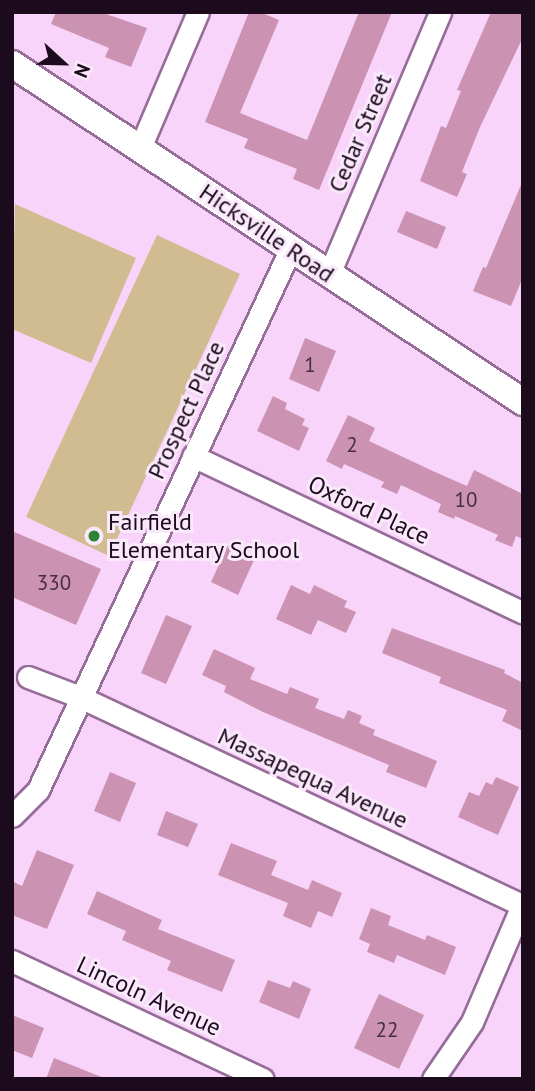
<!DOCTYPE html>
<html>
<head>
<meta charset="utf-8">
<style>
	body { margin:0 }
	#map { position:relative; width:535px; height:1091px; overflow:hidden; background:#f8d4fa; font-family:"PT Sans",sans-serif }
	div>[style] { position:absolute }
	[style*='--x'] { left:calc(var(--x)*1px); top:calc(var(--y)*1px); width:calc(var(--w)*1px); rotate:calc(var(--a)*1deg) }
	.green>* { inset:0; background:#d1bc92 }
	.building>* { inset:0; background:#cb92b2 }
	.roads { filter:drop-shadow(2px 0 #966c98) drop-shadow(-2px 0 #966c98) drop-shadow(0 2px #966c98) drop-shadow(0 -2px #966c98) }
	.minor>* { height:21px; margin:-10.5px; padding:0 10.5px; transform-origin:10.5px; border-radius:10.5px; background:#fff }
	.major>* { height:26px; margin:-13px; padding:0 13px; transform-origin:13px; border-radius:13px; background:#fff }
	.dots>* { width:19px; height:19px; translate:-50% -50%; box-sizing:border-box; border:4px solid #fae8fb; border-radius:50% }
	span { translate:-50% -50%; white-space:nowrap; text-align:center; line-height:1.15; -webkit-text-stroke:6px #fae8fb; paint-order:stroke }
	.number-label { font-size:21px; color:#472d42 }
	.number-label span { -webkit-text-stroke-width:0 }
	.street-label { font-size:24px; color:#1b0b1c }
	.poi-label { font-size:24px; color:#1b0b1c }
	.left { translate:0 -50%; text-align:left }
	.frame { position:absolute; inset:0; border:14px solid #1b0b1c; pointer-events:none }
	.north { position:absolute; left:28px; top:28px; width:70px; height:70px; -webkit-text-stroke:5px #fae8fb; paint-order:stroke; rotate:112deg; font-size:19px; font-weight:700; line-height:28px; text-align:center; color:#1b0b1c }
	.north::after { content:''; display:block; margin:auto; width:24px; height:32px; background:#1b0b1c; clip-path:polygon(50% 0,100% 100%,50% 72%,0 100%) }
</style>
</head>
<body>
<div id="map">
	<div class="green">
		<div style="clip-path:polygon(15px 204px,136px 258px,91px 363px,12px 329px)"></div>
		<div style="clip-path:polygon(157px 235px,240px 274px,109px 556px,26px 517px)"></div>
	</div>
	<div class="building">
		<div style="clip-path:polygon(56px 12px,100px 12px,147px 28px,131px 67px,105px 57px,109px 48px,51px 24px)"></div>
		<div style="clip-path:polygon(249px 12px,260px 12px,279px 20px,240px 113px,307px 140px,359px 12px,392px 12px,319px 190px,293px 179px,297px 169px,244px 148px,248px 139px,205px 122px)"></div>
		<div style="clip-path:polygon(491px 12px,523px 12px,523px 37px,480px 127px,462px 172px,467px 174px,457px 197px,420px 181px,441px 126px,446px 128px,461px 91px,457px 90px)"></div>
		<div style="clip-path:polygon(523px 180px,523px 277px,511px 306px,473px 291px,483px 267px,486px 268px)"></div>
		<div style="clip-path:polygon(406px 211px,446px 227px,437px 249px,397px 232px)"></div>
		<div style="clip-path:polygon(305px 338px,336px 351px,319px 392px,289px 379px)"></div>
		<div style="clip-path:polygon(273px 396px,287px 403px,285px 409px,305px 419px,302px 425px,309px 428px,299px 451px,257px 431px)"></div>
		<div style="clip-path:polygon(348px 415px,375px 428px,369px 441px,435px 472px,467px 486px,474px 470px,523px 494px,523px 539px,516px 536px,512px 547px,495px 540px,498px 535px,455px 516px,454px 519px,438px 512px,441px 504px,401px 485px,397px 494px,381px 487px,384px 482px,344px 464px,342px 469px,326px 461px)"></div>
		<div style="clip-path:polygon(12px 531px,101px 569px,76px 625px,12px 597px)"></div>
		<div style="clip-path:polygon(228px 545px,255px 558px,238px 595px,211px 582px)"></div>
		<div style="clip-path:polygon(291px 585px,310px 594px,314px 585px,347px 601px,344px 607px,356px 612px,346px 633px,318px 620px,311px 635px,276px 619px)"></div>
		<div style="clip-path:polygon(166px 615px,192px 626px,166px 684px,141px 673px)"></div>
		<div style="clip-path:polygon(392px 628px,505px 670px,504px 673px,521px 682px,523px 678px,523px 731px,502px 721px,507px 710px,439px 683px,441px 677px,382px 653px)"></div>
		<div style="clip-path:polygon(214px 649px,255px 668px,250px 679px,287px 694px,290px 687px,319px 699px,315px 708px,344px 719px,348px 710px,362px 716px,359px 723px,375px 730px,373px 735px,437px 761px,426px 788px,386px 772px,389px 765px,263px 712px,224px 692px,226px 686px,202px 675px)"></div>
		<div style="clip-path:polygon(110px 772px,136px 783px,120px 822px,94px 811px)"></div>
		<div style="clip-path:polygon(496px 777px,519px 787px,498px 835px,458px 817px,469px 792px,479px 796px,486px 782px,492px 785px)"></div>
		<div style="clip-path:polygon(166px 811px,198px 824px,188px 847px,157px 835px)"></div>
		<div style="clip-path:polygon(231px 843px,277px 861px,271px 875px,308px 890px,312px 880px,342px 893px,332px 917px,318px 911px,311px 928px,283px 916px,288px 903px,218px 875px)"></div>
		<div style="clip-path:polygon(37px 850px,74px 865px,47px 929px,12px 915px,12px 881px,22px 886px)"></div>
		<div style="clip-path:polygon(97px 891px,162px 920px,158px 929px,235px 960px,222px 992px,167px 970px,171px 961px,122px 940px,126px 931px,87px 914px)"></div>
		<div style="clip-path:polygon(371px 908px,391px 916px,388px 925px,425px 940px,427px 935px,456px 947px,445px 975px,397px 955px,394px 963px,367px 952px,370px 944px,359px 939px)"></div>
		<div style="clip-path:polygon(268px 980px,290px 988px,293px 981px,311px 989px,299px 1019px,259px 1002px)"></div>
		<div style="clip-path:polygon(379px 994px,424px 1015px,399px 1069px,354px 1048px)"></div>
		<div style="clip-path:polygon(12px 1015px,44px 1028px,32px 1058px,12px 1050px)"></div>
		<div style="clip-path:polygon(54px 1058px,104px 1078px,104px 1079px,46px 1079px)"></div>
	</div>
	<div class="roads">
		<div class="minor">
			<div style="--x:140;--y:148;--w:148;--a:-66.9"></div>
			<div style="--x:329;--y:274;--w:285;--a:-67"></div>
			<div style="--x:193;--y:456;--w:365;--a:25.4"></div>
			<div style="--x:28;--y:677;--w:56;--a:21"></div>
			<div style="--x:80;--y:697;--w:489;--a:25.2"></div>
			<div style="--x:12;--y:816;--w:37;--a:-45"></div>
			<div style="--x:38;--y:790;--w:598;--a:-64.98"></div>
			<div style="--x:12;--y:961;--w:277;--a:25.2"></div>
			<div style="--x:433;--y:1079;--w:69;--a:-55.6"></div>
			<div style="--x:472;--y:1022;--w:129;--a:-66.8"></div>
		</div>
		<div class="major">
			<div style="--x:12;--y:64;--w:613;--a:33.48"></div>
		</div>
	</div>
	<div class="dots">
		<div style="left:94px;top:536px;background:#2c8433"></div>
	</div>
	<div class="number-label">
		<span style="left:310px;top:365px">1</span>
		<span style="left:352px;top:445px">2</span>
		<span style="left:466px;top:500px">10</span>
		<span style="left:54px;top:583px">330</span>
		<span style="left:387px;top:1030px">22</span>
	</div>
	<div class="street-label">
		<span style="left:360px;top:133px;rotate:-67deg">Cedar Street</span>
		<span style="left:267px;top:233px;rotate:34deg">Hicksville Road</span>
		<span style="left:186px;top:410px;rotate:-65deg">Prospect Place</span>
		<span style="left:369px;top:510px;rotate:25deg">Oxford Place</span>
		<span style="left:313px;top:778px;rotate:25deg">Massapequa Avenue</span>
		<span style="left:149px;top:996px;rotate:25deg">Lincoln Avenue</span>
	</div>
	<div class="poi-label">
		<span class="left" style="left:108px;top:536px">Fairfield<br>Elementary School</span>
	</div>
	<div class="frame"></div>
	<div class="north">N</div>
</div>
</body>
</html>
